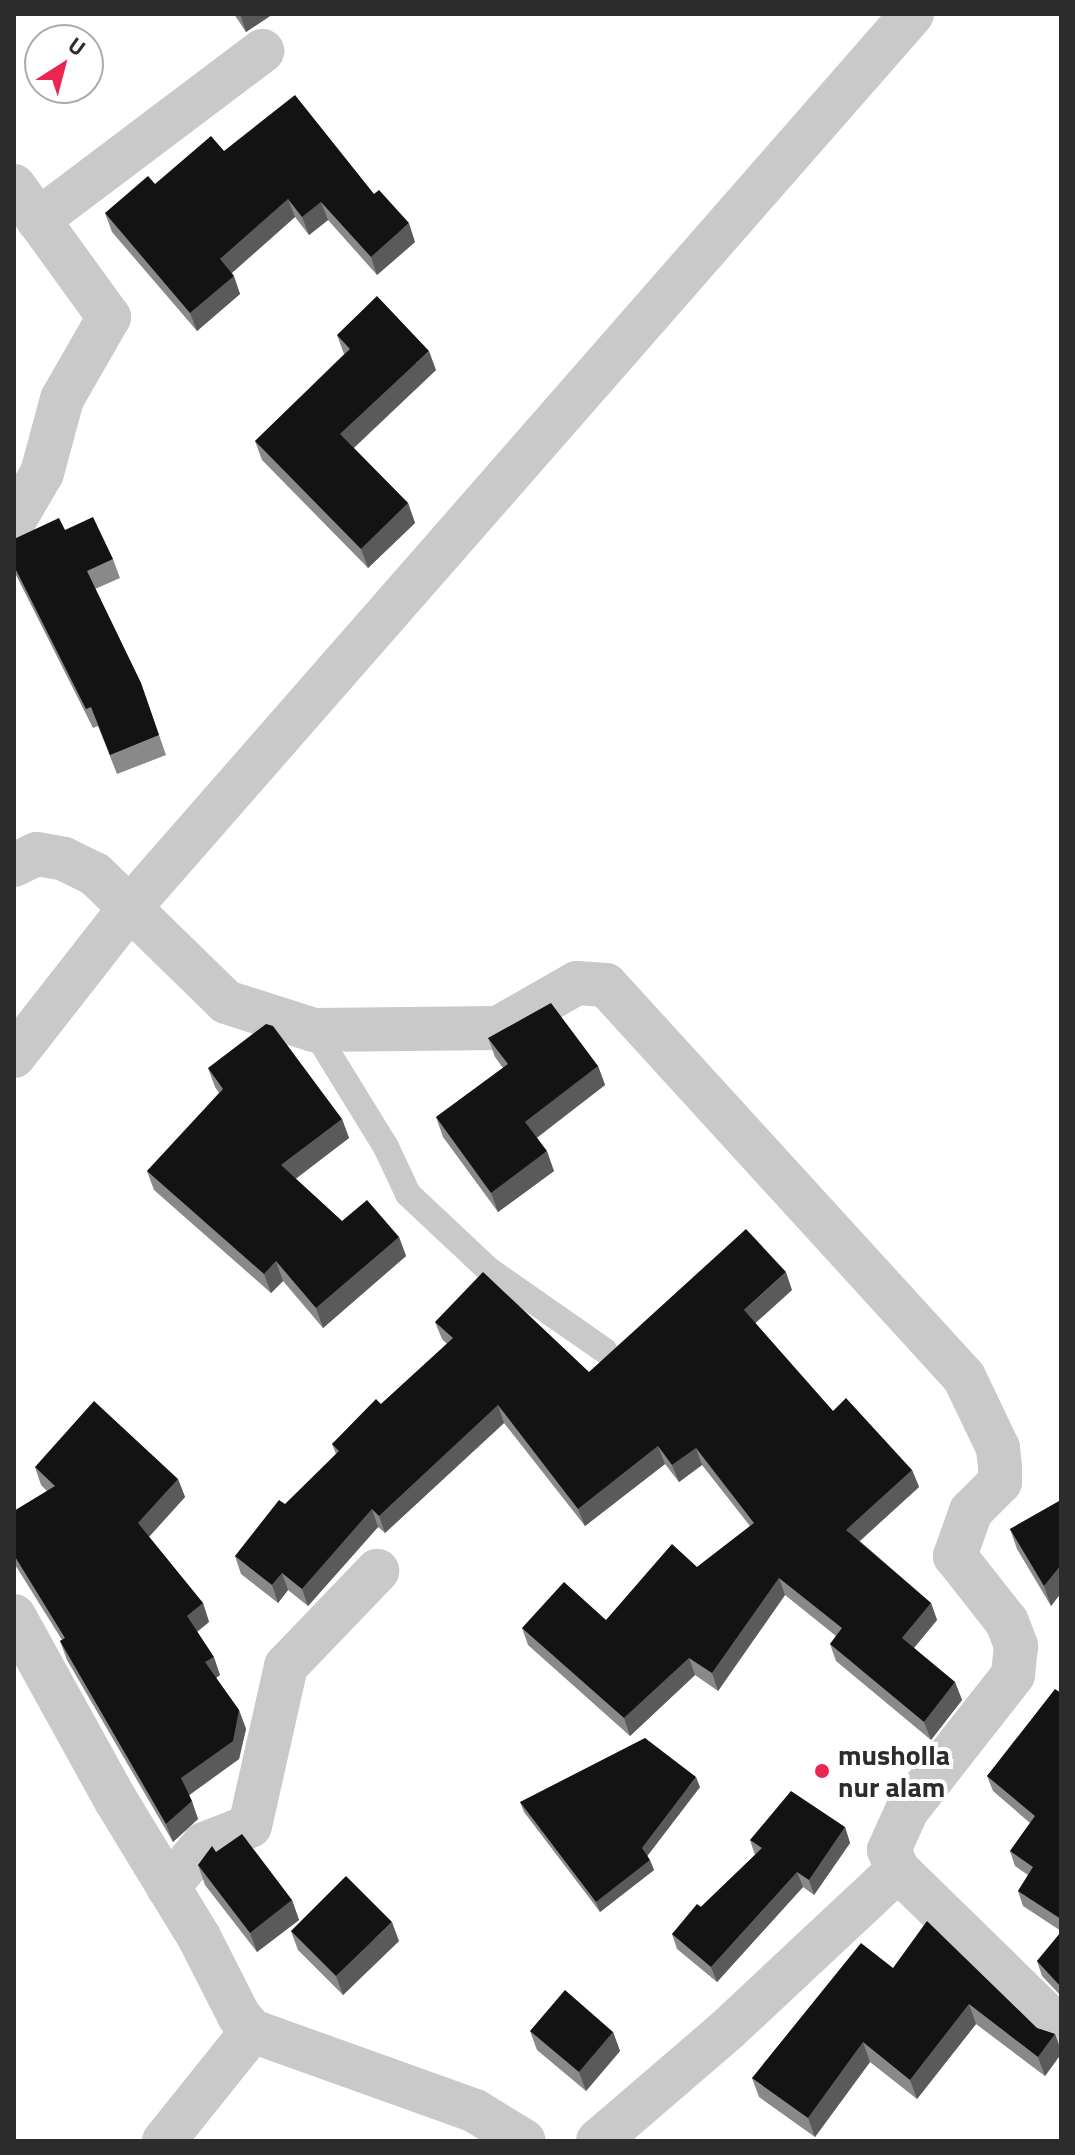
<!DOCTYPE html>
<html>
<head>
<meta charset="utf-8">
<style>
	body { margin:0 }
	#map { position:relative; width:1075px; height:2155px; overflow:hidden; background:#fff; font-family:"Titillium Web",sans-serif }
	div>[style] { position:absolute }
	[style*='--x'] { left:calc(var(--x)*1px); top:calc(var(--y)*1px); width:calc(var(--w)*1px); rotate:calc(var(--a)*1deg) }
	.lane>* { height:26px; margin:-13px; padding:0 13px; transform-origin:13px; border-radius:13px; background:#c9c9c9 }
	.street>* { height:44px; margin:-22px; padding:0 22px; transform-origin:22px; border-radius:22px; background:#c9c9c9 }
	.wall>* { inset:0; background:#898989 }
	.shaded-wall>* { inset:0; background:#5a5a5a }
	.building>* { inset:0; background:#131313 }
	.dots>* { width:22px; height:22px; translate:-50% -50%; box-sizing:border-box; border:4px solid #fff; border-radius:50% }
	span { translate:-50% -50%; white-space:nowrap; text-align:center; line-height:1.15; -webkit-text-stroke:8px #fff; paint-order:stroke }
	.poi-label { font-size:28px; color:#2c2c2c; font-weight:700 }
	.left { translate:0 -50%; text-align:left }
	.frame { position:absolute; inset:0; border:16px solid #2c2c2c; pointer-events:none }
	.north { position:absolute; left:24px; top:24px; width:80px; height:80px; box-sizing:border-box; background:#fff; border:2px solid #ababab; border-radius:50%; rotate:36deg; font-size:22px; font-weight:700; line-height:32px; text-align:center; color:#2c2c2c }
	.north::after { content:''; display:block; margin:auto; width:28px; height:36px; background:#eb254f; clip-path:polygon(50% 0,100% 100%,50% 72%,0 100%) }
</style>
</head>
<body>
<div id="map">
	<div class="lane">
		<div style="--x:314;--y:1030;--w:137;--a:58.4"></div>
		<div style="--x:386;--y:1147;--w:52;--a:64.9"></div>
		<div style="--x:408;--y:1194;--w:111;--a:43.2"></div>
		<div style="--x:489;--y:1270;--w:141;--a:34.9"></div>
	</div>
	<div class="street">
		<div style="--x:14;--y:186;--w:162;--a:54.1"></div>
		<div style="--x:109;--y:317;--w:95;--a:119.8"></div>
		<div style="--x:62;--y:399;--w:77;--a:105.1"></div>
		<div style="--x:42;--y:473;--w:56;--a:120.3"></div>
		<div style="--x:38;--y:220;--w:281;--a:-37"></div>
		<div style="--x:14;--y:865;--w:25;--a:-26"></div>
		<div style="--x:37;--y:854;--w:27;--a:10"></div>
		<div style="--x:64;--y:859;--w:34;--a:26"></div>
		<div style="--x:95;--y:874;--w:183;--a:44.3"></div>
		<div style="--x:226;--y:1002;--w:92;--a:17.7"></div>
		<div style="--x:314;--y:1030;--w:184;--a:-0.6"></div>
		<div style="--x:498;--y:1028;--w:91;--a:-29.7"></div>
		<div style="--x:577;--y:983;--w:29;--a:4"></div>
		<div style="--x:606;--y:985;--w:531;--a:47.6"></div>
		<div style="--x:964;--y:1377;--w:79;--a:64.4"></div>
		<div style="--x:998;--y:1448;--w:20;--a:84"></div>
		<div style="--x:1000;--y:1468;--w:14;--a:90"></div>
		<div style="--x:1000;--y:1482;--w:41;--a:135"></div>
		<div style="--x:971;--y:1511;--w:48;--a:109.6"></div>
		<div style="--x:955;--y:1556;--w:84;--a:51.8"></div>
		<div style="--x:1007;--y:1622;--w:26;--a:69"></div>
		<div style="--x:1016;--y:1646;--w:29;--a:96"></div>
		<div style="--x:1013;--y:1675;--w:172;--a:128.1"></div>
		<div style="--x:907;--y:1810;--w:44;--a:114.2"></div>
		<div style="--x:889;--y:1850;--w:22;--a:66"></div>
		<div style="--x:898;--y:1870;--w:228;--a:44.3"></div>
		<div style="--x:14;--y:1056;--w:192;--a:-52"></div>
		<div style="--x:132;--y:905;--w:1184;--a:-48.8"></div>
		<div style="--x:14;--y:1616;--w:209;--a:61.1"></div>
		<div style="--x:115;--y:1799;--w:162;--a:58.7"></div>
		<div style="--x:199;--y:1937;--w:89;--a:63.1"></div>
		<div style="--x:239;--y:2016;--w:20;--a:49"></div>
		<div style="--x:168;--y:1887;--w:56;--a:-50.1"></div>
		<div style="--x:204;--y:1844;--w:49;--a:-21.4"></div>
		<div style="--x:250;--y:1826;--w:164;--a:-77.3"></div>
		<div style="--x:286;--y:1666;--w:132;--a:-46.2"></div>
		<div style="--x:164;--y:2141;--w:141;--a:-51.3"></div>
		<div style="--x:252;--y:2031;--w:237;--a:19.7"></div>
		<div style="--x:475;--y:2111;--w:57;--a:31.5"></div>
		<div style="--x:598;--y:2141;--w:170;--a:-40.7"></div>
		<div style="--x:727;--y:2030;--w:234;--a:-43.1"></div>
	</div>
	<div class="wall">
		<div style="clip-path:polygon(234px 14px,273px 14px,246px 32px)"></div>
		<div style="clip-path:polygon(224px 151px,374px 194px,415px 242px,377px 275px,328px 220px,309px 235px,295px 217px,232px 273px,240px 294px,197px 331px,112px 232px,105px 213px,155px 184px)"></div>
		<div style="clip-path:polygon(337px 335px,436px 370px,354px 448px,408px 503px,415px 523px,368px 568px,262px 460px,255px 441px,344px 354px)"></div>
		<div style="clip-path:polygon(65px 530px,113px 559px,120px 578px,95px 589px,141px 683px,166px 755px,117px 774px,98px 726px,93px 728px,14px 571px,14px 539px)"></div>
		<div style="clip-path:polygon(488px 1038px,598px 1066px,605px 1085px,537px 1138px,554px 1171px,498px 1212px,443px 1137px,436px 1117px,503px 1068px,495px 1057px)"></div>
		<div style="clip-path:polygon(208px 1068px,342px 1119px,349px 1138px,296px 1179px,342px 1221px,399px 1237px,406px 1256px,323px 1328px,283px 1281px,271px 1293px,154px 1190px,147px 1171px,219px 1093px,215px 1087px)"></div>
		<div style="clip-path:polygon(792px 1290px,755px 1323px,833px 1411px,912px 1470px,919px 1487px,860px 1541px,931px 1603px,937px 1620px,914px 1648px,955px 1682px,962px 1700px,931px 1740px,836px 1661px,830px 1644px,836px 1636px,785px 1595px,718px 1691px,695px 1675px,630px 1736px,528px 1645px,522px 1628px,606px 1620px,697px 1567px,750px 1526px,702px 1465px,679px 1482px,665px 1464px,585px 1526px,504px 1423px,385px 1533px,378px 1527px,308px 1606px,288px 1590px,278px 1603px,241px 1574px,235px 1556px,336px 1454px,332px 1444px,381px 1404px,447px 1344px,442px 1339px,435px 1322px,589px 1372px)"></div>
		<div style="clip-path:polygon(35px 1467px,178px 1479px,185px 1497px,149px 1537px,203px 1603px,209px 1622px,197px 1632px,220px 1675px,216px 1678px,239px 1710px,246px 1729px,239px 1759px,189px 1795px,198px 1819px,173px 1842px,67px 1660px,60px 1641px,62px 1640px,14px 1563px,14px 1511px,47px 1491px,41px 1485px)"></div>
		<div style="clip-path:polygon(1061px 1500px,1061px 1593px,1051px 1606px,1017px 1549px,1010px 1529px)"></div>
		<div style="clip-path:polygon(1061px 1693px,1061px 1931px,1023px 1906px,1018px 1891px,1028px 1875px,1015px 1866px,1010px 1851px,1030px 1823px,993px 1791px,987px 1776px)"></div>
		<div style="clip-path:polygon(700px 1787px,647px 1856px,654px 1870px,600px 1912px,524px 1812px,520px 1802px)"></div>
		<div style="clip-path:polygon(845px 1827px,850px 1843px,814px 1895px,803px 1887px,717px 1982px,677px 1949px,672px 1934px,755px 1855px,750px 1840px)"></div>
		<div style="clip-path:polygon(216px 1852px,292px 1900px,299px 1920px,257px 1952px,205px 1885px,198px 1865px)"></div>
		<div style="clip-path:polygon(291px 1931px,399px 1941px,343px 1995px,298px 1950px)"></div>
		<div style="clip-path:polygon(1061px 1932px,1061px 1996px,1042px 1976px,1037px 1961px)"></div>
		<div style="clip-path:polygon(893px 1968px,1037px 2028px,1055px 2034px,1061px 2051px,1061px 2054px,1045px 2076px,976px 2024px,917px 2099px,870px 2062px,815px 2137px,759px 2097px,752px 2078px)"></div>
		<div style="clip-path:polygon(530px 2031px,613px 2032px,620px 2051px,586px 2091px,537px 2050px)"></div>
	</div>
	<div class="shaded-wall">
		<div style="clip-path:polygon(240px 14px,273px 14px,246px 32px)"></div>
		<div style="clip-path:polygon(288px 199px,295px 217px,226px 278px,220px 259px)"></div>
		<div style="clip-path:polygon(321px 202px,328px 220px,309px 235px,302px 217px)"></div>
		<div style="clip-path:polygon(409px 223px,415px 242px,377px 275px,371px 257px)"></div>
		<div style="clip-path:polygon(234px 276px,240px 294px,197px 331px,190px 313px)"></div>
		<div style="clip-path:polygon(429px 351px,436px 370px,347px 454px,340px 434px)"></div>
		<div style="clip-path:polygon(408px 503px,415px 523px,368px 568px,361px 549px)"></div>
		<div style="clip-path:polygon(598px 1066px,605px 1085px,532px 1141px,525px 1122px)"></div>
		<div style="clip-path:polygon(342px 1119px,349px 1138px,288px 1184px,281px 1165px)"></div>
		<div style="clip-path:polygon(547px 1151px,554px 1171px,498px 1212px,491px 1193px)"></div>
		<div style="clip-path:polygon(399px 1237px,406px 1256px,323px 1328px,316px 1308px)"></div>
		<div style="clip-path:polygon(276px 1261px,283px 1281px,271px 1293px,264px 1274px)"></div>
		<div style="clip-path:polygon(786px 1272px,792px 1290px,750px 1328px,744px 1310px)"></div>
		<div style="clip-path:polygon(498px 1405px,504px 1423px,385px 1533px,379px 1516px)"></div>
		<div style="clip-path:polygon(658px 1446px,665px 1464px,585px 1526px,578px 1509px)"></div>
		<div style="clip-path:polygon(696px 1448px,702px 1465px,679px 1482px,672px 1465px)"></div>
		<div style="clip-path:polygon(912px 1470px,919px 1487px,853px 1547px,846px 1530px)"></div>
		<div style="clip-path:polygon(178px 1479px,185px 1497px,145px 1541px,138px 1523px)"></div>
		<div style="clip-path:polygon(372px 1509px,378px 1527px,308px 1606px,302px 1589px)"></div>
		<div style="clip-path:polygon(1061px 1565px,1061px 1593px,1051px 1606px,1044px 1586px)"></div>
		<div style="clip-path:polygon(282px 1573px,288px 1590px,278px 1603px,272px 1585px)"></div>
		<div style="clip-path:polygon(779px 1578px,785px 1595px,718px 1691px,712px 1673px)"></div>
		<div style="clip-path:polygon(203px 1603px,209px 1622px,194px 1634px,187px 1616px)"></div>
		<div style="clip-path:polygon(931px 1603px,937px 1620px,908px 1655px,902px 1638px)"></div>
		<div style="clip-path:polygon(214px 1657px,220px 1675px,212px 1681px,205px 1662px)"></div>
		<div style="clip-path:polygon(689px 1658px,695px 1675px,630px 1736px,624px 1718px)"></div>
		<div style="clip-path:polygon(955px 1682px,962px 1700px,931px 1740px,924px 1722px)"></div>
		<div style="clip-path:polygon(239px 1710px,246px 1729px,239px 1759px,188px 1796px,181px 1778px)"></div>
		<div style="clip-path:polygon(696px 1777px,700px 1787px,645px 1859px,642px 1848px)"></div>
		<div style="clip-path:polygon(192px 1801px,198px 1819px,173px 1842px,166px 1824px)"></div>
		<div style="clip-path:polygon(845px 1827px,850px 1843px,814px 1895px,809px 1880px)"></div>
		<div style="clip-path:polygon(650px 1860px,654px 1870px,600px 1912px,596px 1902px)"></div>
		<div style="clip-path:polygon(797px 1872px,803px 1887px,717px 1982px,711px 1967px)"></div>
		<div style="clip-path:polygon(292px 1900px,299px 1920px,257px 1952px,250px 1933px)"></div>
		<div style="clip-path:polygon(392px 1922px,399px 1941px,343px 1995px,336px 1976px)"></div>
		<div style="clip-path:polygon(969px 2004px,976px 2024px,917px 2099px,910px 2080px)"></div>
		<div style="clip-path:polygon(613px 2032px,620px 2051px,586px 2091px,579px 2072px)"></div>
		<div style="clip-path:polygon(1055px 2034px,1061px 2051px,1061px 2054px,1045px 2076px,1038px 2057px)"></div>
		<div style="clip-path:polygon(863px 2042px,870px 2062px,815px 2137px,808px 2118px)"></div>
	</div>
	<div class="building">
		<div style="clip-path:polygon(295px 95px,374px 194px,379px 190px,409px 223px,371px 257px,321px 202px,302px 217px,288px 199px,220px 259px,234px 276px,190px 313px,105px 213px,148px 176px,155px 184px,211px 136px,224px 151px)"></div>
		<div style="clip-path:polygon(377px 296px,429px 351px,340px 434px,408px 503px,361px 549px,255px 441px,350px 349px,337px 335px)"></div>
		<div style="clip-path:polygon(93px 517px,113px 559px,87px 571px,141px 683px,159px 735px,110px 755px,91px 707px,86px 709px,14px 566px,14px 539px,59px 518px,65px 530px)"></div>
		<div style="clip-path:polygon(551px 1003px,598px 1066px,525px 1122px,547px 1151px,491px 1193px,436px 1117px,508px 1064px,488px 1038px)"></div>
		<div style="clip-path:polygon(266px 1024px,273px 1026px,342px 1119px,281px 1165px,342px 1221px,367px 1200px,399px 1237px,316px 1308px,276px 1261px,264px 1274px,147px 1171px,223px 1089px,208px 1068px)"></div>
		<div style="clip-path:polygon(746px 1229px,786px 1272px,744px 1310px,833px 1411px,846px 1398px,912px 1470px,846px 1530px,931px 1603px,902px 1638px,955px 1682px,924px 1722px,830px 1644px,842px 1628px,779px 1578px,712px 1673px,689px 1658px,624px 1718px,522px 1628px,564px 1582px,606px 1620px,672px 1544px,697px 1567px,754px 1523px,696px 1448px,672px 1465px,658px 1446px,578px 1509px,498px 1405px,379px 1516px,372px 1509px,302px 1589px,282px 1573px,272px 1585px,235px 1556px,279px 1500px,285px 1504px,339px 1451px,332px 1444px,376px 1399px,381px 1404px,453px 1338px,435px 1322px,483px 1272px,589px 1372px)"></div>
		<div style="clip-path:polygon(94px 1401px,178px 1479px,138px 1523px,203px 1603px,187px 1616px,214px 1657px,205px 1662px,239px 1710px,233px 1741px,181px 1778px,192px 1801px,166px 1824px,60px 1641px,65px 1638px,14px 1555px,14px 1511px,55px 1486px,35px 1467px)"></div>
		<div style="clip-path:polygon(1061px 1500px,1061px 1565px,1044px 1586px,1010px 1529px)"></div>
		<div style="clip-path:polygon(1055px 1689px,1061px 1693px,1061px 1919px,1018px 1891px,1033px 1867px,1010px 1851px,1035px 1816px,987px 1776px)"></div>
		<div style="clip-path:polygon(645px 1738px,696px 1777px,642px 1848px,650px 1860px,596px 1902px,520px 1802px)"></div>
		<div style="clip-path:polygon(791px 1791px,845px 1827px,809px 1880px,797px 1872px,711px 1967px,672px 1934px,697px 1904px,701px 1907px,762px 1848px,750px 1840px)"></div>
		<div style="clip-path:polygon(242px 1834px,292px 1900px,250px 1933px,198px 1865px,212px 1846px,216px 1852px)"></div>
		<div style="clip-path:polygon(346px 1876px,392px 1922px,336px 1976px,291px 1931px)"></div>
		<div style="clip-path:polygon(927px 1921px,1037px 2028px,1055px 2034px,1038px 2057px,969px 2004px,910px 2080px,863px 2042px,808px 2118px,752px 2078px,861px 1943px,893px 1968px)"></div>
		<div style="clip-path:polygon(1061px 1932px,1061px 1987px,1037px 1961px)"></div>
		<div style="clip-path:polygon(565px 1990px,613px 2032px,579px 2072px,530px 2031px)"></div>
	</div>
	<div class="dots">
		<div style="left:822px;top:1771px;background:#eb254f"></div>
	</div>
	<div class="poi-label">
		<span class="left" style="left:838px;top:1771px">musholla<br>nur alam</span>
	</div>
	<div class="frame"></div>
	<div class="north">U</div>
</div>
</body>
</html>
